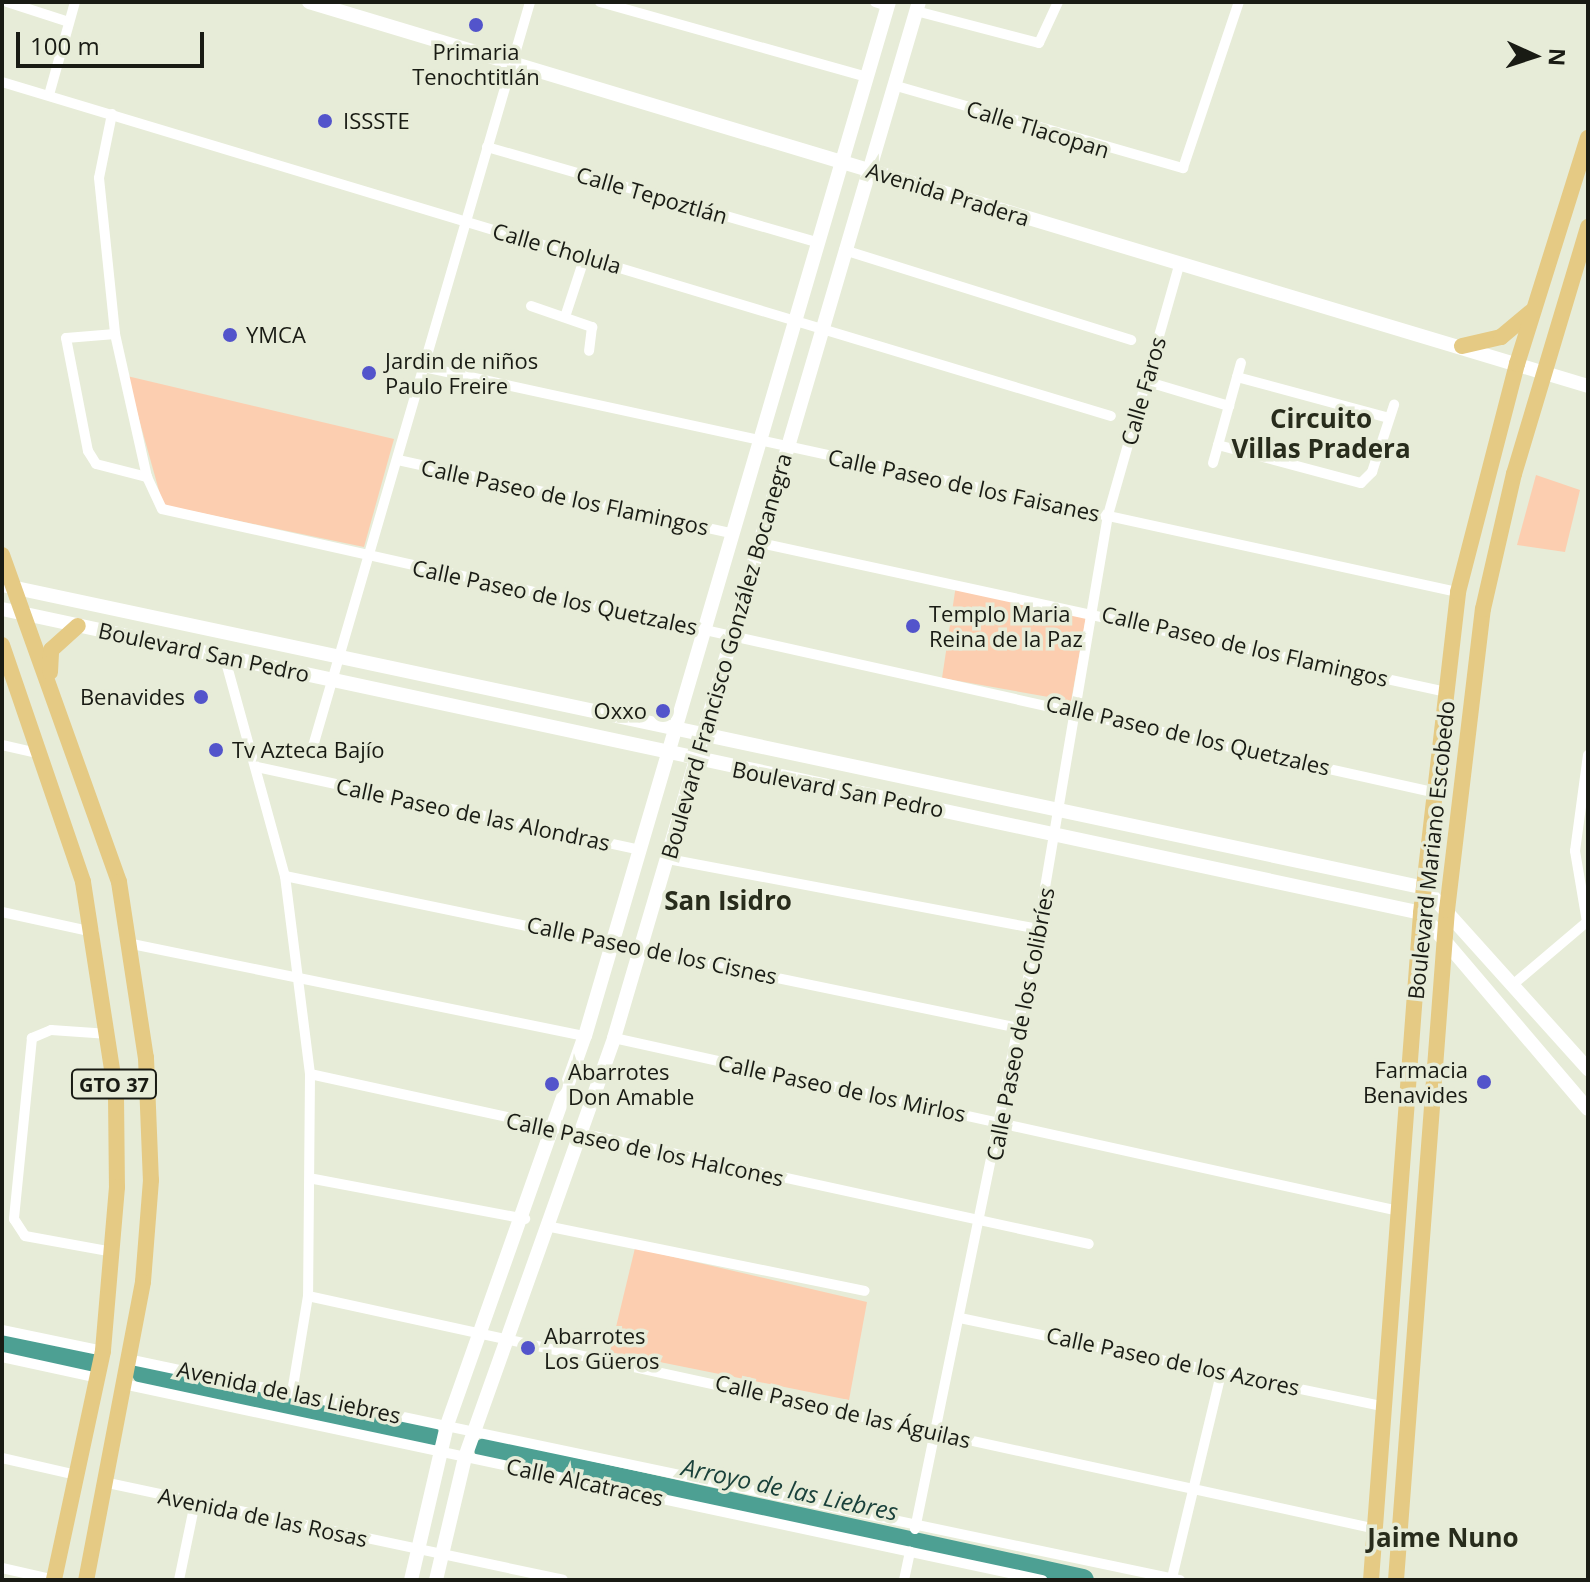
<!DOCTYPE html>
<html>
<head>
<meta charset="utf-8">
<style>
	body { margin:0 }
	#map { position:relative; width:1590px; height:1582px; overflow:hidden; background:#e7ecd8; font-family:"Open Sans",sans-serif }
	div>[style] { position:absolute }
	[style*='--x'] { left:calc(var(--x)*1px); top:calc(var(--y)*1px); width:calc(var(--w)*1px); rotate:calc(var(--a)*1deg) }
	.green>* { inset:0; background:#fcceb0 }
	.river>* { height:22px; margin:-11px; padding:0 11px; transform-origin:11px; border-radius:11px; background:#4da093 }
	.street>* { height:10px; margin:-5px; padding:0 5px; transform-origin:5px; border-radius:5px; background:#fff }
	.secondary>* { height:14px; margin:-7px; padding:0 7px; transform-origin:7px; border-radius:7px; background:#fff }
	.primary>* { height:16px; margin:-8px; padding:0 8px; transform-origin:8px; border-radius:8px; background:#e5ca84 }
	.dots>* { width:22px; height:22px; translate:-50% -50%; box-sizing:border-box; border:4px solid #e7ecd8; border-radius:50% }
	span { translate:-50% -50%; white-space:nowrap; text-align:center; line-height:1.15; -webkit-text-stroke:7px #e7ecd8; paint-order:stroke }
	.shield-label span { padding:2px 6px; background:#e7ecd8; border:2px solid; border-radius:6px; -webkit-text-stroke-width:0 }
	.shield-label { font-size:20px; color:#191b14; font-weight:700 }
	.poi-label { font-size:22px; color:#191b14 }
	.left { translate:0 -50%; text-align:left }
	.right { translate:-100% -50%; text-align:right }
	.street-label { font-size:22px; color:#191b14 }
	.water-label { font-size:24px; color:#1a413b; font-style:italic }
	.quarter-label { font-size:26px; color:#282c1c; font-weight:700 }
	.frame { position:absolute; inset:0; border:4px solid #191b14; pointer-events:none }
	.north { position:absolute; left:1494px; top:16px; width:80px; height:80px; -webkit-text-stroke:6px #e7ecd8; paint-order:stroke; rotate:93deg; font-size:22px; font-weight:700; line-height:32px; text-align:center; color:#191b14 }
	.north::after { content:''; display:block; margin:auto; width:28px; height:36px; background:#191b14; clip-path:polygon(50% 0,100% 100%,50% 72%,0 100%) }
	.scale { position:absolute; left:16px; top:32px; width:188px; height:36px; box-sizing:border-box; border:4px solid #191b14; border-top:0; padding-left:10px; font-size:24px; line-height:28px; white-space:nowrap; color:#191b14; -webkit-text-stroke:6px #e7ecd8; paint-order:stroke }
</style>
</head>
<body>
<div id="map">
	<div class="green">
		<div style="clip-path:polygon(127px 376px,394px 439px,364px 547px,163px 505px)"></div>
		<div style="clip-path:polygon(1536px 475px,1580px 490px,1565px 552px,1517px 545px)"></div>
		<div style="clip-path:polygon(956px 585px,1086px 617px,1071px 701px,942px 678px)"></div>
		<div style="clip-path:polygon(635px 1248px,867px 1302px,849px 1400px,610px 1352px)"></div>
	</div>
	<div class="river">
		<div style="--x:2;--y:1343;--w:88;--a:11.8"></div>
		<div style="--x:143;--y:1373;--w:293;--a:12.4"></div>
		<div style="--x:485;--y:1449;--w:612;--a:12.36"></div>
	</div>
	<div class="street">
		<div style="--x:7;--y:2;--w:65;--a:17.9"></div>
		<div style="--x:600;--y:2;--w:276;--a:15.7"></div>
		<div style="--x:875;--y:2;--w:13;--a:18"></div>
		<div style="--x:916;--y:11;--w:127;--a:14.6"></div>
		<div style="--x:1039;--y:43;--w:45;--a:-65.1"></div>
		<div style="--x:2;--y:82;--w:1158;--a:16.76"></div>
		<div style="--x:893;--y:85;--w:302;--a:16"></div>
		<div style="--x:1183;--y:168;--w:175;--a:-71.4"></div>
		<div style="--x:49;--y:95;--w:97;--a:-74.4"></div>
		<div style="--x:112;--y:114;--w:65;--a:101.5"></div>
		<div style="--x:99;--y:178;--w:157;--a:84.1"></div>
		<div style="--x:115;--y:334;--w:147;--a:77.4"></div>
		<div style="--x:147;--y:477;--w:35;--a:65"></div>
		<div style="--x:162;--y:509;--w:1306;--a:12.56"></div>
		<div style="--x:487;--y:147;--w:343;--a:16.1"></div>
		<div style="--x:844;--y:250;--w:301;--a:17.4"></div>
		<div style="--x:531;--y:306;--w:65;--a:19"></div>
		<div style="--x:592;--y:327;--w:24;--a:97"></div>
		<div style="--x:565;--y:317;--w:64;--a:-71.8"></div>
		<div style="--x:115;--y:334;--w:49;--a:175.3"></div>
		<div style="--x:66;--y:338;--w:115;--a:79"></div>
		<div style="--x:88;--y:451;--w:15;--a:58"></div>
		<div style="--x:96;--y:464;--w:53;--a:14.3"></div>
		<div style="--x:424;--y:367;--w:1058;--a:12.28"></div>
		<div style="--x:1237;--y:377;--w:157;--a:15.1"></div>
		<div style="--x:1145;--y:381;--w:88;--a:16.6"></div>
		<div style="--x:1218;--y:445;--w:148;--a:14.9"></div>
		<div style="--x:1361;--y:483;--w:16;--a:-45"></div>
		<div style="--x:1372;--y:472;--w:71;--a:-71.8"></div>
		<div style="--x:398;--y:460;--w:341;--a:12.4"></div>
		<div style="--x:1213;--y:463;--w:104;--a:-74.4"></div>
		<div style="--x:760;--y:543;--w:703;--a:12.24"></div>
		<div style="--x:224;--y:655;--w:229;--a:74.6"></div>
		<div style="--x:285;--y:876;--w:200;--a:82.8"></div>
		<div style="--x:310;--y:1074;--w:222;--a:90.5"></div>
		<div style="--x:308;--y:1296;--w:98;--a:99.4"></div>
		<div style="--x:2;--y:745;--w:41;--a:12.7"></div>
		<div style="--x:311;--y:753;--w:782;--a:-73.74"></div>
		<div style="--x:257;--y:767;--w:393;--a:12.2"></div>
		<div style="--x:668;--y:859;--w:377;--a:10.7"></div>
		<div style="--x:285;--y:876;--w:750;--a:11.7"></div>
		<div style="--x:2;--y:912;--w:94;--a:12.3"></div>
		<div style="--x:1587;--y:922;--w:72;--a:-99.6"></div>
		<div style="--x:1575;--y:851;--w:97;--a:-82.3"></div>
		<div style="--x:132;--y:944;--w:462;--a:11.5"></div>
		<div style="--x:1516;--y:982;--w:94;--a:-40.3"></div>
		<div style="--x:109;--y:1034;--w:58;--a:-176.1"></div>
		<div style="--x:51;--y:1030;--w:21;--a:157"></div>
		<div style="--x:32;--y:1038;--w:182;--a:95.7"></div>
		<div style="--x:14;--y:1219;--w:20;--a:57"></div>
		<div style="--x:25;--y:1236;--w:89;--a:10.3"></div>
		<div style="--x:614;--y:1038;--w:803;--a:12.44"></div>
		<div style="--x:310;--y:1074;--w:797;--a:12.31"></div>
		<div style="--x:314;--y:1179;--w:215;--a:10.7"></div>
		<div style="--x:551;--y:1227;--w:320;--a:11.5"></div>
		<div style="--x:308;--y:1296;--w:1094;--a:12.3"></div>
		<div style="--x:960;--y:1318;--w:436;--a:11.8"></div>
		<div style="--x:2;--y:1330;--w:103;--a:11.7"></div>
		<div style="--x:2;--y:1357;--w:98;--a:12.3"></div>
		<div style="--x:132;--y:1360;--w:1071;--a:11.86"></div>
		<div style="--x:128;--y:1385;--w:935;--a:12.04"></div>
		<div style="--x:2;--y:1458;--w:77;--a:12.8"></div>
		<div style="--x:108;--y:1483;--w:465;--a:12"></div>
		<div style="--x:915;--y:1529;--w:612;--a:-78.41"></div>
		<div style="--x:1038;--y:929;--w:420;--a:-80.4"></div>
		<div style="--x:1108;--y:515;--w:259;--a:-74.1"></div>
		<div style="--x:2;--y:1568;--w:54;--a:12.8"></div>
		<div style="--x:1172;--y:1578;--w:214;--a:-76.5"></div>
		<div style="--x:179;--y:1580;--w:79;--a:-78.3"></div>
		<div style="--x:904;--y:1580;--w:29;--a:-78"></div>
	</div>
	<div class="secondary">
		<div style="--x:309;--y:2;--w:1335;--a:16.71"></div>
		<div style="--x:2;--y:585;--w:1455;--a:12.02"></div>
		<div style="--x:1425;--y:888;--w:244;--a:48"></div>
		<div style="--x:2;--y:609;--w:1451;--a:12.09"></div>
		<div style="--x:1421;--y:913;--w:257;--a:49.6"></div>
		<div style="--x:411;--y:1580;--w:159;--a:-76.9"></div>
		<div style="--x:447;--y:1425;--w:413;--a:-70.5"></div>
		<div style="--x:585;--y:1036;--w:1078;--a:-73.62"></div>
		<div style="--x:436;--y:1580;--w:126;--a:-76.7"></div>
		<div style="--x:465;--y:1457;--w:445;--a:-70.4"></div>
		<div style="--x:614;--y:1038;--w:1080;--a:-73.6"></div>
	</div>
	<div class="primary">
		<div style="--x:1462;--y:346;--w:40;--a:-13"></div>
		<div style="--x:1501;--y:337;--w:40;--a:-40"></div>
		<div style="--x:2;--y:555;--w:347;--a:70.3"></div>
		<div style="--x:119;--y:882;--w:178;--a:81.3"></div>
		<div style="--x:146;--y:1058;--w:122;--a:87.7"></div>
		<div style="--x:151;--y:1180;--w:102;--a:94.5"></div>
		<div style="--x:143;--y:1282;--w:303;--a:100.8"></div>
		<div style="--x:2;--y:645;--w:250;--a:71.1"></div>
		<div style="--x:83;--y:882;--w:217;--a:81.2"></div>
		<div style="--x:116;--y:1096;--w:91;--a:89.4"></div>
		<div style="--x:117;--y:1187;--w:165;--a:94.9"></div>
		<div style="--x:103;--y:1351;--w:234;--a:102.1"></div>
		<div style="--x:50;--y:672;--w:22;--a:-87"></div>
		<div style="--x:51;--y:650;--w:36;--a:-42"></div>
		<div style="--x:1371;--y:1580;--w:669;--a:-85.71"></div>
		<div style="--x:1421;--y:913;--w:323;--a:-83.4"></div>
		<div style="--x:1458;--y:592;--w:236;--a:-75.5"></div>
		<div style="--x:1517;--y:364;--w:237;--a:-72.6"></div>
		<div style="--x:1396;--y:1580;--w:672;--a:-85.65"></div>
		<div style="--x:1447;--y:910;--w:303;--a:-83.2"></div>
		<div style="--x:1483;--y:609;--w:139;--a:-77.1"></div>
		<div style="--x:1514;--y:474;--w:258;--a:-73.3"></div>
	</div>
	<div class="dots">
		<div style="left:476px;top:25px;background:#5354cb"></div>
		<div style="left:325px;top:121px;background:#5354cb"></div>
		<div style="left:230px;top:335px;background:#5354cb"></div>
		<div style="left:369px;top:373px;background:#5354cb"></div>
		<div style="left:913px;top:626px;background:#5354cb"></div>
		<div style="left:201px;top:697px;background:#5354cb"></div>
		<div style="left:663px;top:711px;background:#5354cb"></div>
		<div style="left:216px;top:750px;background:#5354cb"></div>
		<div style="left:1484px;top:1082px;background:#5354cb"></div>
		<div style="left:552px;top:1084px;background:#5354cb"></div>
		<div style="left:528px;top:1348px;background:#5354cb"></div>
	</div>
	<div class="shield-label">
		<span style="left:114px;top:1084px">GTO 37</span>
	</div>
	<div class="poi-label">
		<span style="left:476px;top:64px">Primaria<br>Tenochtitlán</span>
		<span class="left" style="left:343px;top:121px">ISSSTE</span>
		<span class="left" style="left:246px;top:335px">YMCA</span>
		<span class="left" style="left:385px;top:373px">Jardin de niños<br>Paulo Freire</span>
		<span class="left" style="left:929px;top:626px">Templo Maria<br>Reina de la Paz</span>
		<span class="right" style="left:185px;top:697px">Benavides</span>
		<span class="right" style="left:647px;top:711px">Oxxo</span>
		<span class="left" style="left:232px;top:750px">Tv Azteca Bajío</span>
		<span class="right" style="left:1468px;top:1082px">Farmacia<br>Benavides</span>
		<span class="left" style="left:568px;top:1084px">Abarrotes<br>Don Amable</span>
		<span class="left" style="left:544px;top:1348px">Abarrotes<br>Los Güeros</span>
	</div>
	<div class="street-label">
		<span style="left:1038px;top:129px;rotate:17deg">Calle Tlacopan</span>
		<span style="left:948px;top:194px;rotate:17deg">Avenida Pradera</span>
		<span style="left:652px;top:195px;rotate:16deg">Calle Tepoztlán</span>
		<span style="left:557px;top:248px;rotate:16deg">Calle Cholula</span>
		<span style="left:1143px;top:391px;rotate:-74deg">Calle Faros</span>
		<span style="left:964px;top:485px;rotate:12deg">Calle Paseo de los Faisanes</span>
		<span style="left:565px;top:497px;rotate:12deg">Calle Paseo de los Flamingos</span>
		<span style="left:555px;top:597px;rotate:12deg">Calle Paseo de los Quetzales</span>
		<span style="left:1245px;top:646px;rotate:13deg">Calle Paseo de los Flamingos</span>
		<span style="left:204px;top:652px;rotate:12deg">Boulevard San Pedro</span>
		<span style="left:726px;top:656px;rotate:-74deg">Boulevard Francisco González Bocanegra</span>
		<span style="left:1188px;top:735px;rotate:13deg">Calle Paseo de los Quetzales</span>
		<span style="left:838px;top:789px;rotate:11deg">Boulevard San Pedro</span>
		<span style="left:473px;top:814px;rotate:12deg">Calle Paseo de las Alondras</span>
		<span style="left:1431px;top:850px;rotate:-84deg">Boulevard Mariano Escobedo</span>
		<span style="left:652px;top:950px;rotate:12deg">Calle Paseo de los Cisnes</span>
		<span style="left:1020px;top:1024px;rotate:-79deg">Calle Paseo de los Colibríes</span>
		<span style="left:842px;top:1088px;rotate:12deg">Calle Paseo de los Mirlos</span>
		<span style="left:645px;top:1149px;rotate:12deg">Calle Paseo de los Halcones</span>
		<span style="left:1173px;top:1361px;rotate:12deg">Calle Paseo de los Azores</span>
		<span style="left:289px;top:1392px;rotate:12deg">Avenida de las Liebres</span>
		<span style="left:843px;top:1411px;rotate:13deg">Calle Paseo de las Águilas</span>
		<span style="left:585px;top:1482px;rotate:12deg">Calle Alcatraces</span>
		<span style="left:263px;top:1517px;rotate:12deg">Avenida de las Rosas</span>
	</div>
	<div class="water-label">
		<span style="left:790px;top:1489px;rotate:12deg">Arroyo de las Liebres</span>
	</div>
	<div class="quarter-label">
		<span style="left:1321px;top:434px">Circuito<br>Villas Pradera</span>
		<span style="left:728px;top:901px">San Isidro</span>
		<span style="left:1443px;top:1538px">Jaime Nuno</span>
	</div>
	<div class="frame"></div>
	<div class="north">N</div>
	<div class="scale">100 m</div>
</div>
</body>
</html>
